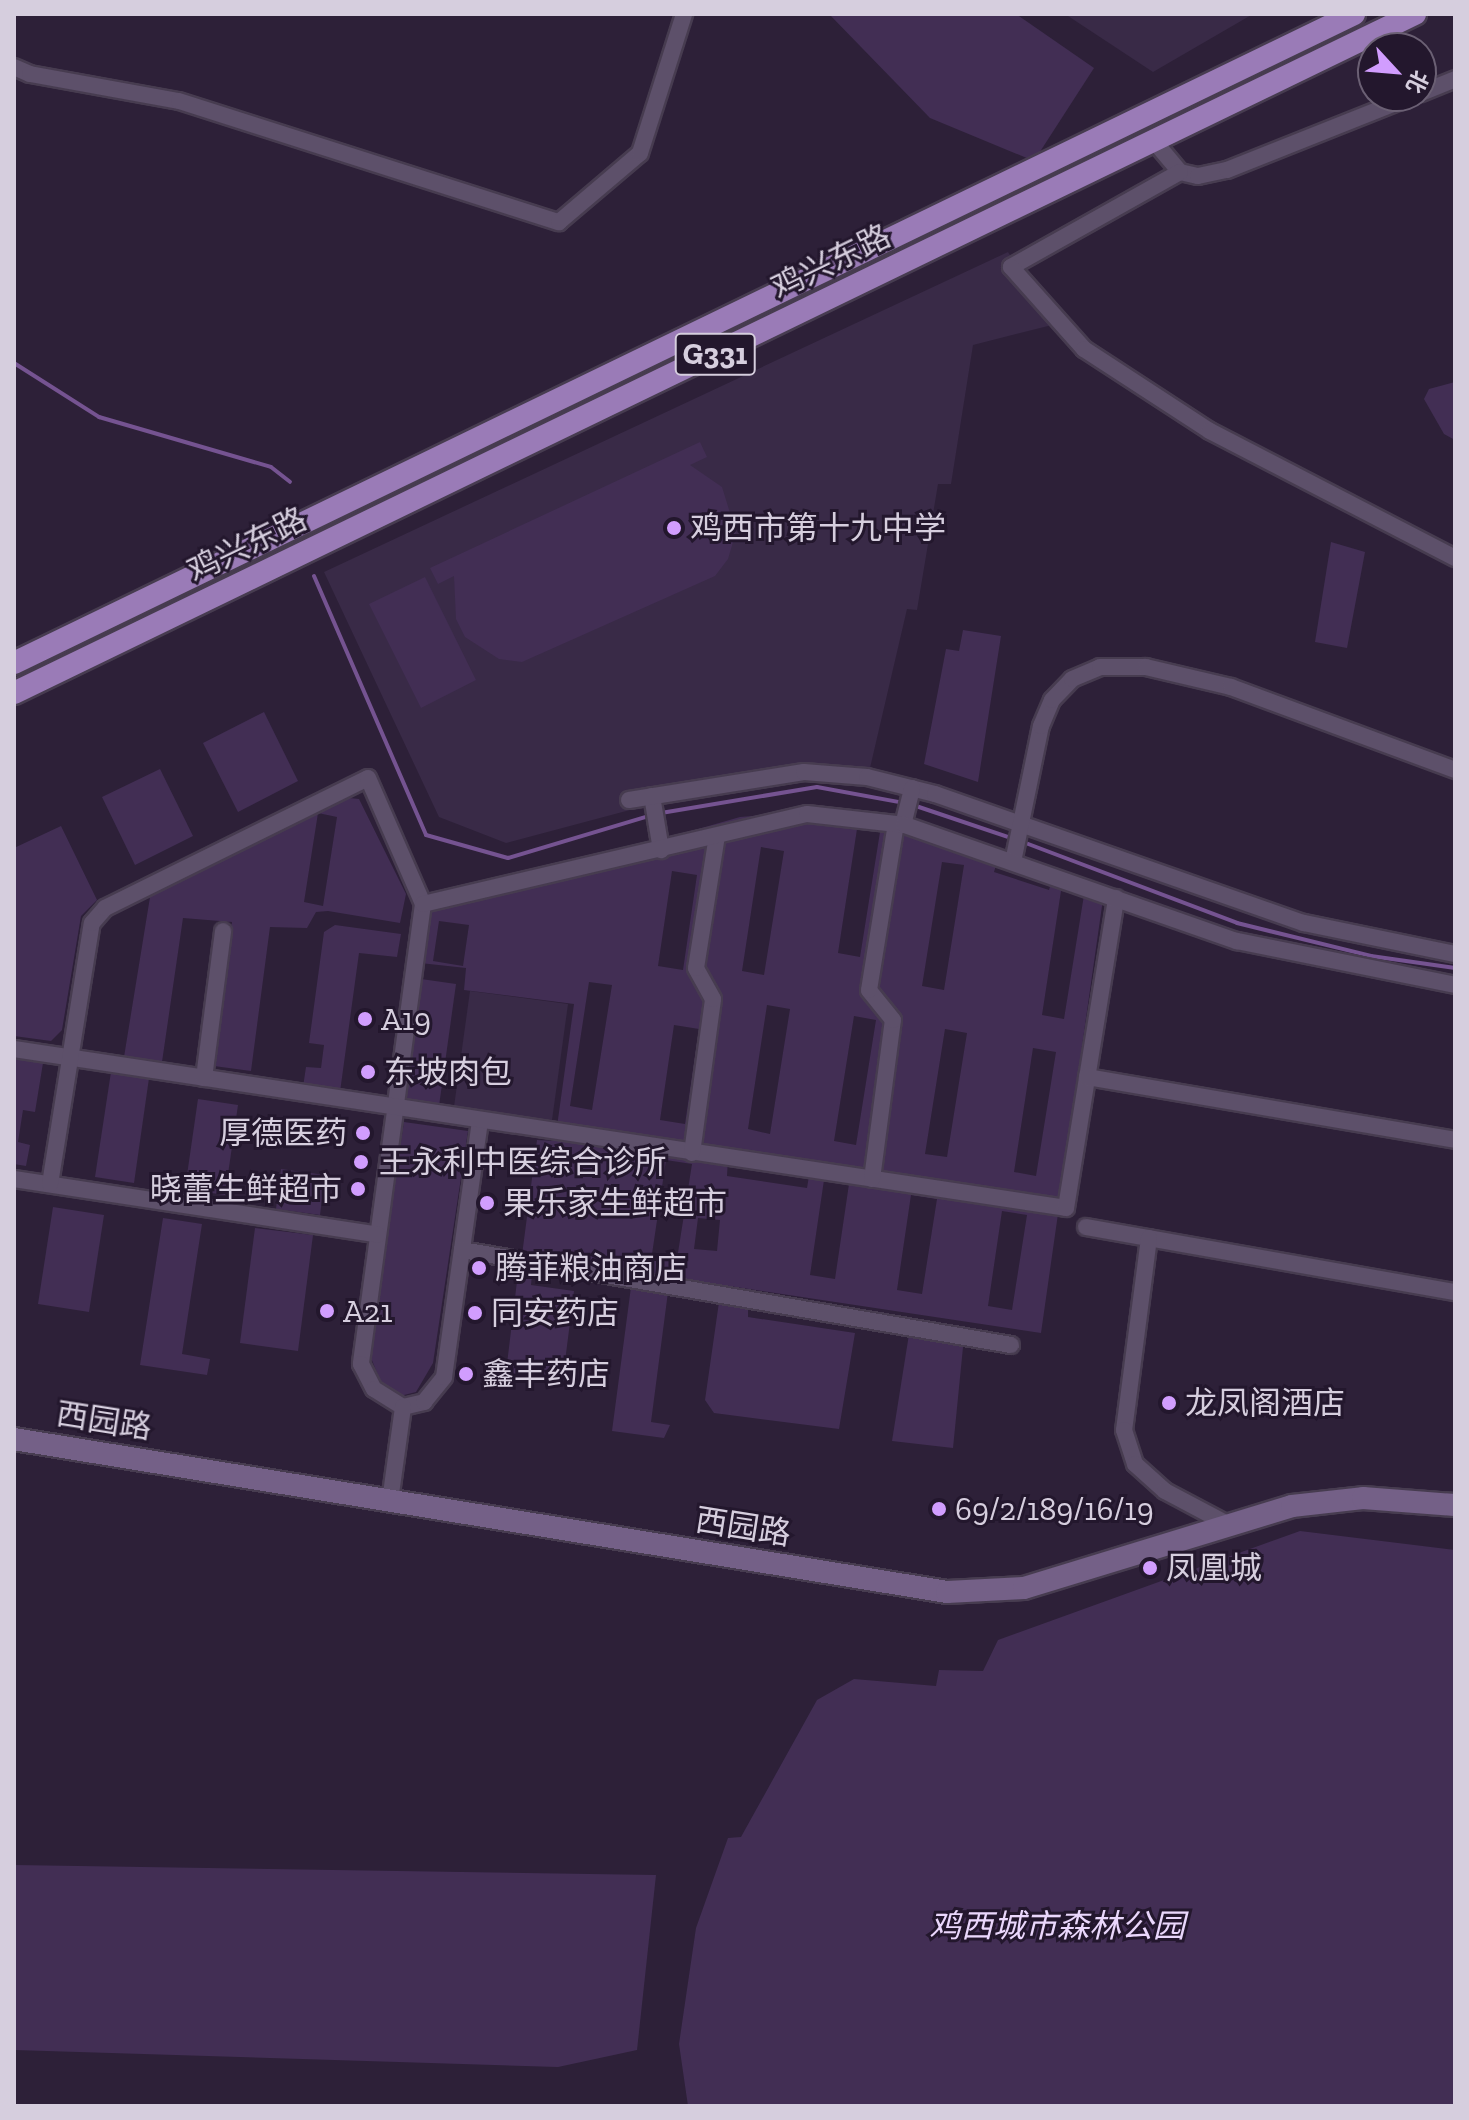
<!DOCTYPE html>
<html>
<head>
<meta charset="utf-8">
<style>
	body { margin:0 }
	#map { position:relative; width:1469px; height:2120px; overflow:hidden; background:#2d2038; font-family:"Zilla Slab","Noto Sans SC",serif }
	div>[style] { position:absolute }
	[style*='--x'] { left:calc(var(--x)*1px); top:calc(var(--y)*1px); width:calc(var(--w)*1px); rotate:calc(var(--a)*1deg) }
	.built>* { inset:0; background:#392a47 }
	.green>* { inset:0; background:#422e54 }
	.stream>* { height:4px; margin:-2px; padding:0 2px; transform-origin:2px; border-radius:2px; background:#755391 }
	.roads { filter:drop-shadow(2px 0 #473c50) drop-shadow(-2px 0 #473c50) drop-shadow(0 2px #473c50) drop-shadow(0 -2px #473c50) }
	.minor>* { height:16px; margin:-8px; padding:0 8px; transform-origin:8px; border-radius:8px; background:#5d506a }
	.secondary>* { height:22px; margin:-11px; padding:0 11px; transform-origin:11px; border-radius:11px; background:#746087 }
	.trunk>* { height:22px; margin:-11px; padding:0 11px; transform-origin:11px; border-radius:11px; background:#9a7bb7 }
	.dots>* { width:22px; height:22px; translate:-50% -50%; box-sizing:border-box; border:4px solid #23172d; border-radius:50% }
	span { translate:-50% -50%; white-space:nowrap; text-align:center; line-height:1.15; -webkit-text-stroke:6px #23172d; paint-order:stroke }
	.shield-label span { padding:2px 6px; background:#23172d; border:2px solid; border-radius:6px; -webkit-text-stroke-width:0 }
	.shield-label { font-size:30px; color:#d6cede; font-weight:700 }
	.street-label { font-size:32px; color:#d6cede }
	.poi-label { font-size:32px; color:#d6cede }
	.left { translate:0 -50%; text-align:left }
	.right { translate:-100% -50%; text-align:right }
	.park-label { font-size:32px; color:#ead7fc; font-style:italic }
	.frame { position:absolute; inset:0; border:16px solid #d6cede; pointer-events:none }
	.north { position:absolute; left:1357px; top:32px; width:80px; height:80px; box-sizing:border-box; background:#23172d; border:2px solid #6b6074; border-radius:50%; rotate:116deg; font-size:22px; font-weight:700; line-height:32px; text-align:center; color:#d6cede }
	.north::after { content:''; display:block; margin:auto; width:28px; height:36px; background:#d19dfe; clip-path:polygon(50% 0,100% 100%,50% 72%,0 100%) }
</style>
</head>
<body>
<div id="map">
	<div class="built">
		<div style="clip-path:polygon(1065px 14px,1253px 14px,1153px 72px)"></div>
		<div style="clip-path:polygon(1008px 252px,1052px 325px,973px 345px,951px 484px,938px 484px,917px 610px,907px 609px,870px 768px,806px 763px,506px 843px,439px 817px,324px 572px)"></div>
		<div style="clip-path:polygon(470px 991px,568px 1004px,552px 1120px,454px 1107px)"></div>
	</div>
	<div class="green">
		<div style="clip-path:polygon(829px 14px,1016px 14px,1094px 68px,1034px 161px,930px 118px)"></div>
		<div style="clip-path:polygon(1455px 382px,1455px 440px,1444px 434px,1424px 399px,1429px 389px)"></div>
		<div style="clip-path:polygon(700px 442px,707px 457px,690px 465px,722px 487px,736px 532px,728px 559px,715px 576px,522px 662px,499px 659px,465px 637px,456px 619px,454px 576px,438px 584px,430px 568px)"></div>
		<div style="clip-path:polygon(1331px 542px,1365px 552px,1347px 648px,1315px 642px)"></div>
		<div style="clip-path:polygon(425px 577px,476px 680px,421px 708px,369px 604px)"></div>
		<div style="clip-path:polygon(963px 630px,1001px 636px,978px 782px,924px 764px,946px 649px,959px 651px)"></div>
		<div style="clip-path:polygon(264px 712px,298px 781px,238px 812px,203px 743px)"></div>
		<div style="clip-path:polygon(160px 769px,193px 836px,135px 865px,102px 797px)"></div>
		<div style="clip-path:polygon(evenodd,340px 797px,359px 799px,406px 894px,400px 923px,328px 911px,316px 912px,307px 928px,270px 927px,251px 1071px,214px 1066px,232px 922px,183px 918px,162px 1062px,124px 1057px,151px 891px,190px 871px,192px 875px,340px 797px,318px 813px,337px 817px,323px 906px,304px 902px,318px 813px)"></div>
		<div style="clip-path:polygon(evenodd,777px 814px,904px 831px,997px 862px,994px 872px,1049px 890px,1052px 880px,1103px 899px,1041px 1333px,522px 1255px,537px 1140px,555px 1141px,574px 1004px,464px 990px,466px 968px,420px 963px,426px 907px,740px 817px,777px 814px,857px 829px,880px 832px,860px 957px,838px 953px,857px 829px,777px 814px,761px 847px,784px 851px,764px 975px,742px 971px,761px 847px,777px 814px,942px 862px,964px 865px,944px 990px,922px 986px,942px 862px,777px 814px,672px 871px,697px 875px,683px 970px,658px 966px,672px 871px,777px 814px,1061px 891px,1084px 895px,1064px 1019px,1042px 1015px,1061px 891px,777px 814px,439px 921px,469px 925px,463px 966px,433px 961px,439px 921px,777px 814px,589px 982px,612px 985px,592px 1110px,570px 1106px,589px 982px,777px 814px,767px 1005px,790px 1009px,770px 1134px,748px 1129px,767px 1005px,777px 814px,854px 1016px,876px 1020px,856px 1145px,834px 1141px,854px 1016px,777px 814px,674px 1025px,699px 1029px,685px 1124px,660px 1120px,674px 1025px,777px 814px,945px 1029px,967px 1033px,947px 1157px,925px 1154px,945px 1029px,777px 814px,1033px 1048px,1056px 1052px,1036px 1176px,1014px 1172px,1033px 1048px,777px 814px,728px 1158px,810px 1170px,807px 1188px,727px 1176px,728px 1158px,777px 814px,666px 1160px,692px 1164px,677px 1259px,652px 1254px,666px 1160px,777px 814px,824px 1180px,849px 1184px,835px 1279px,810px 1275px,824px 1180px,777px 814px,911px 1195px,937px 1199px,922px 1294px,897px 1290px,911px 1195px,777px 814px,1002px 1211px,1027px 1215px,1012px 1310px,988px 1306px,1002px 1211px,777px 814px,698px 1218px,720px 1220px,717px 1251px,694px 1249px,698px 1218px)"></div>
		<div style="clip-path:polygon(61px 826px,97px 900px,81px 916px,62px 1030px,51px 1041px,14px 1036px,14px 848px)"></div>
		<div style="clip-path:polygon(335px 925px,401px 934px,397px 957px,359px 953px,340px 1092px,303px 1087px,306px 1067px,321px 1068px,324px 1045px,309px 1043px,324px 932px)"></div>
		<div style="clip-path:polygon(421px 979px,456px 984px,439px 1106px,404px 1102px)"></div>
		<div style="clip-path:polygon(14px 1059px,43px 1063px,35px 1112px,23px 1110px,18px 1142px,30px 1145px,26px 1166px,14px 1164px)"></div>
		<div style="clip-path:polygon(111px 1072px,149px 1078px,134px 1183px,95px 1177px)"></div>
		<div style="clip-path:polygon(198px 1099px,238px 1105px,225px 1195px,185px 1189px)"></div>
		<div style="clip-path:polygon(404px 1122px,468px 1131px,433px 1363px,416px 1392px,400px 1396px,382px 1385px,369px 1353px)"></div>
		<div style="clip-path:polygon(281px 1169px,325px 1175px,320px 1215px,276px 1209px)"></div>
		<div style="clip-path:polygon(53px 1207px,104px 1215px,89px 1312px,38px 1304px)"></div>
		<div style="clip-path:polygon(163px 1218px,202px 1224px,182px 1354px,210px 1359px,207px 1375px,140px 1365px)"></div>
		<div style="clip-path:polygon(255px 1228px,313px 1235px,298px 1351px,240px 1343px)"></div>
		<div style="clip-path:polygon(518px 1273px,532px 1275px,531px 1285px,574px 1291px,562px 1385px,514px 1379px,506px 1372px)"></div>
		<div style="clip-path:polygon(631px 1287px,668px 1292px,651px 1422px,670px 1425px,664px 1438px,612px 1431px)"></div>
		<div style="clip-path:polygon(719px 1302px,748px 1305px,748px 1317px,855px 1333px,839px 1429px,714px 1413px,705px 1400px)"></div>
		<div style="clip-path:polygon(910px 1328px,964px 1337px,953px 1448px,892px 1441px)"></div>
		<div style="clip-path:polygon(1300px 1531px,1455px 1550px,1455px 2106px,688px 2106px,679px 2044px,696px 1928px,728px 1838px,741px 1837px,817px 1700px,854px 1679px,936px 1686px,939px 1670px,983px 1671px,998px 1640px)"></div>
		<div style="clip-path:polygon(14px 1865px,656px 1875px,637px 2050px,558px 2067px,14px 2050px)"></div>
	</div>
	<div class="stream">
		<div style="--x:14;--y:363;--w:101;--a:32.4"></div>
		<div style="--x:99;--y:417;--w:179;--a:16.2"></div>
		<div style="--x:271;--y:467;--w:24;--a:38"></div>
		<div style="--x:314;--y:576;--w:282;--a:66.6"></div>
		<div style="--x:426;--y:835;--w:85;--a:15.7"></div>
		<div style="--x:508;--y:858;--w:150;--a:-16.6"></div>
		<div style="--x:913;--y:805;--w:107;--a:18.6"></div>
		<div style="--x:661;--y:813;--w:158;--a:-9.5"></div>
		<div style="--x:817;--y:787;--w:88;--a:10.4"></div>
		<div style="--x:1023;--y:842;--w:229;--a:20.7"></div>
		<div style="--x:1237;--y:923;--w:138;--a:13.8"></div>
		<div style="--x:1371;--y:956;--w:85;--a:8.1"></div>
	</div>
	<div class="roads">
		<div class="minor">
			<div style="--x:14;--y:67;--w:17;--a:24"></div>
			<div style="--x:30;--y:74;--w:151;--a:10.3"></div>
			<div style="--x:179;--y:101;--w:399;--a:17.7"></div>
			<div style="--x:559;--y:222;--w:106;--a:-40.4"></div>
			<div style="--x:640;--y:153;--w:146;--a:-72.4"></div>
			<div style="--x:1421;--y:93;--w:37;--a:-22"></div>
			<div style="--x:1154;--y:141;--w:40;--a:50"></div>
			<div style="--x:1180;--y:172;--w:18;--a:13"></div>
			<div style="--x:1198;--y:176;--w:30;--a:-12"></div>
			<div style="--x:1227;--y:170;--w:200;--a:-21.7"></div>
			<div style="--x:1180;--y:172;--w:194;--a:150.7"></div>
			<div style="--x:1011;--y:267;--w:110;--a:48.3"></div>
			<div style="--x:1084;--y:349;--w:150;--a:33.1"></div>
			<div style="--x:1210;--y:431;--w:276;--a:27.4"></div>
			<div style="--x:652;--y:796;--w:55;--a:80.5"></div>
			<div style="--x:629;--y:800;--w:177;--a:-9.1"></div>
			<div style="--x:804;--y:772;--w:63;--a:4.5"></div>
			<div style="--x:867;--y:777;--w:70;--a:14"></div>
			<div style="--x:935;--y:794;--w:391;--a:19.3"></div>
			<div style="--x:1304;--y:923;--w:154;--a:11.6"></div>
			<div style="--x:903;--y:825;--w:38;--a:-76"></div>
			<div style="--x:1013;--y:862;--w:139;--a:-78.4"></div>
			<div style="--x:1041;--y:726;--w:28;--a:-67"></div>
			<div style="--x:1052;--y:700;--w:29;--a:-46"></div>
			<div style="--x:1072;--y:679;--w:30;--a:-23"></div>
			<div style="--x:1100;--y:667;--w:46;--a:0"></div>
			<div style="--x:1146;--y:667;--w:87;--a:13.2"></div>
			<div style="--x:1231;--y:687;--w:239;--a:20.3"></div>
			<div style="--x:423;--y:904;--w:464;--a:97.7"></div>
			<div style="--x:361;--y:1364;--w:28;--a:63"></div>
			<div style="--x:374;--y:1389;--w:34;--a:32"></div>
			<div style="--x:403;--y:1407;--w:22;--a:-13"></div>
			<div style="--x:424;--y:1402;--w:32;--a:-51"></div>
			<div style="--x:444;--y:1377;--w:259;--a:-82"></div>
			<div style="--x:14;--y:1049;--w:1064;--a:8.59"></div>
			<div style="--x:1066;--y:1208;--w:314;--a:-80.8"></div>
			<div style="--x:1087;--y:1077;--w:373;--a:9.7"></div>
			<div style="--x:204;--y:1078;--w:148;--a:-82.6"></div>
			<div style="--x:692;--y:1153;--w:155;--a:-82.2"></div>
			<div style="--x:713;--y:999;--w:35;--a:-119"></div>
			<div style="--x:696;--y:968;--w:134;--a:-81"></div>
			<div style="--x:14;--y:1179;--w:368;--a:8.7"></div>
			<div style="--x:872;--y:1179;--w:160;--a:-82.5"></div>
			<div style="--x:893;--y:1020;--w:38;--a:-129"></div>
			<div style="--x:869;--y:990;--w:168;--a:-80.8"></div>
			<div style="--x:50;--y:1184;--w:264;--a:-80.9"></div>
			<div style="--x:92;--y:923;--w:20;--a:-49"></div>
			<div style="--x:105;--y:908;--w:293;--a:-26.3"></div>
			<div style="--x:368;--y:778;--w:137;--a:66.4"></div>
			<div style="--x:423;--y:904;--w:394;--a:-13.2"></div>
			<div style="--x:807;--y:814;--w:99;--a:6.4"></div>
			<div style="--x:905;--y:825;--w:352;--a:19.3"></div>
			<div style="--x:1237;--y:941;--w:222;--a:11.4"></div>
			<div style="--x:1086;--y:1227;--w:375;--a:10"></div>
			<div style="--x:1149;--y:1238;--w:194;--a:97.4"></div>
			<div style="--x:1124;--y:1430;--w:36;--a:72"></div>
			<div style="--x:1135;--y:1464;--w:40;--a:42"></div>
			<div style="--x:1165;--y:1491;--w:75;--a:27.9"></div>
			<div style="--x:462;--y:1250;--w:557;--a:9.82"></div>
			<div style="--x:390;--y:1501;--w:95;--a:-82.1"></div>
		</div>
		<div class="secondary">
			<div style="--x:14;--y:1439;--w:945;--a:9.31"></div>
			<div style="--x:947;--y:1592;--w:77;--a:-3"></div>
			<div style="--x:1024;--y:1588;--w:280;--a:-17"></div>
			<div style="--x:1292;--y:1506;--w:71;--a:-6.4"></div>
			<div style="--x:1363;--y:1498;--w:92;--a:4.4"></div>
		</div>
		<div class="trunk">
			<div style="--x:14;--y:663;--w:1489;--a:-25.84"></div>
			<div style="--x:14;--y:693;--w:1557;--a:-25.86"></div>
		</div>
	</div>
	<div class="dots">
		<div style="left:674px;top:528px;background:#d19dfe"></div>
		<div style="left:365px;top:1019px;background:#d19dfe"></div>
		<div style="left:368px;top:1072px;background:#d19dfe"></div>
		<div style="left:363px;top:1133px;background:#d19dfe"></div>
		<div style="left:361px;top:1162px;background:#d19dfe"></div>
		<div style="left:358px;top:1189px;background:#d19dfe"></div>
		<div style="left:487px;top:1203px;background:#d19dfe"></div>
		<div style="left:479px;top:1268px;background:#d19dfe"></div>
		<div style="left:327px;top:1311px;background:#d19dfe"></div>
		<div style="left:475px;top:1313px;background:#d19dfe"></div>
		<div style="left:466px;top:1374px;background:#d19dfe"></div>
		<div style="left:1169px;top:1403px;background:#d19dfe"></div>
		<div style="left:939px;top:1509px;background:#d19dfe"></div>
		<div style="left:1150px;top:1568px;background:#d19dfe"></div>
	</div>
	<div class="shield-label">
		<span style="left:715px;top:354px">G331</span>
	</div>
	<div class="street-label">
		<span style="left:831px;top:262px;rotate:-26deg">鸡兴东路</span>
		<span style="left:247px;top:545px;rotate:-26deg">鸡兴东路</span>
		<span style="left:104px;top:1421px;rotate:9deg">西园路</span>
		<span style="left:743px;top:1527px;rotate:9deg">西园路</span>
	</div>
	<div class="poi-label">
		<span class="left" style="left:690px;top:528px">鸡西市第十九中学</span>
		<span class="left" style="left:381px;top:1019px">A19</span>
		<span class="left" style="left:384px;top:1072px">东坡肉包</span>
		<span class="right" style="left:347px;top:1133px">厚德医药</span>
		<span class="left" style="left:379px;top:1162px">王永利中医综合诊所</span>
		<span class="right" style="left:342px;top:1189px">晓蕾生鲜超市</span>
		<span class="left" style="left:503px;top:1203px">果乐家生鲜超市</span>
		<span class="left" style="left:495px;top:1268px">腾菲粮油商店</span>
		<span class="left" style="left:343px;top:1311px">A21</span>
		<span class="left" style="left:491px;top:1313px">同安药店</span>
		<span class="left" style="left:482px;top:1374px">鑫丰药店</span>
		<span class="left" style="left:1185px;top:1403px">龙凤阁酒店</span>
		<span class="left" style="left:955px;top:1509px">69/2/189/16/19</span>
		<span class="left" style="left:1166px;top:1568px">凤凰城</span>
	</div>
	<div class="park-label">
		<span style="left:1057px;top:1926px">鸡西城市森林公园</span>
	</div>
	<div class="frame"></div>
	<div class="north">北</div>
</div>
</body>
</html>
